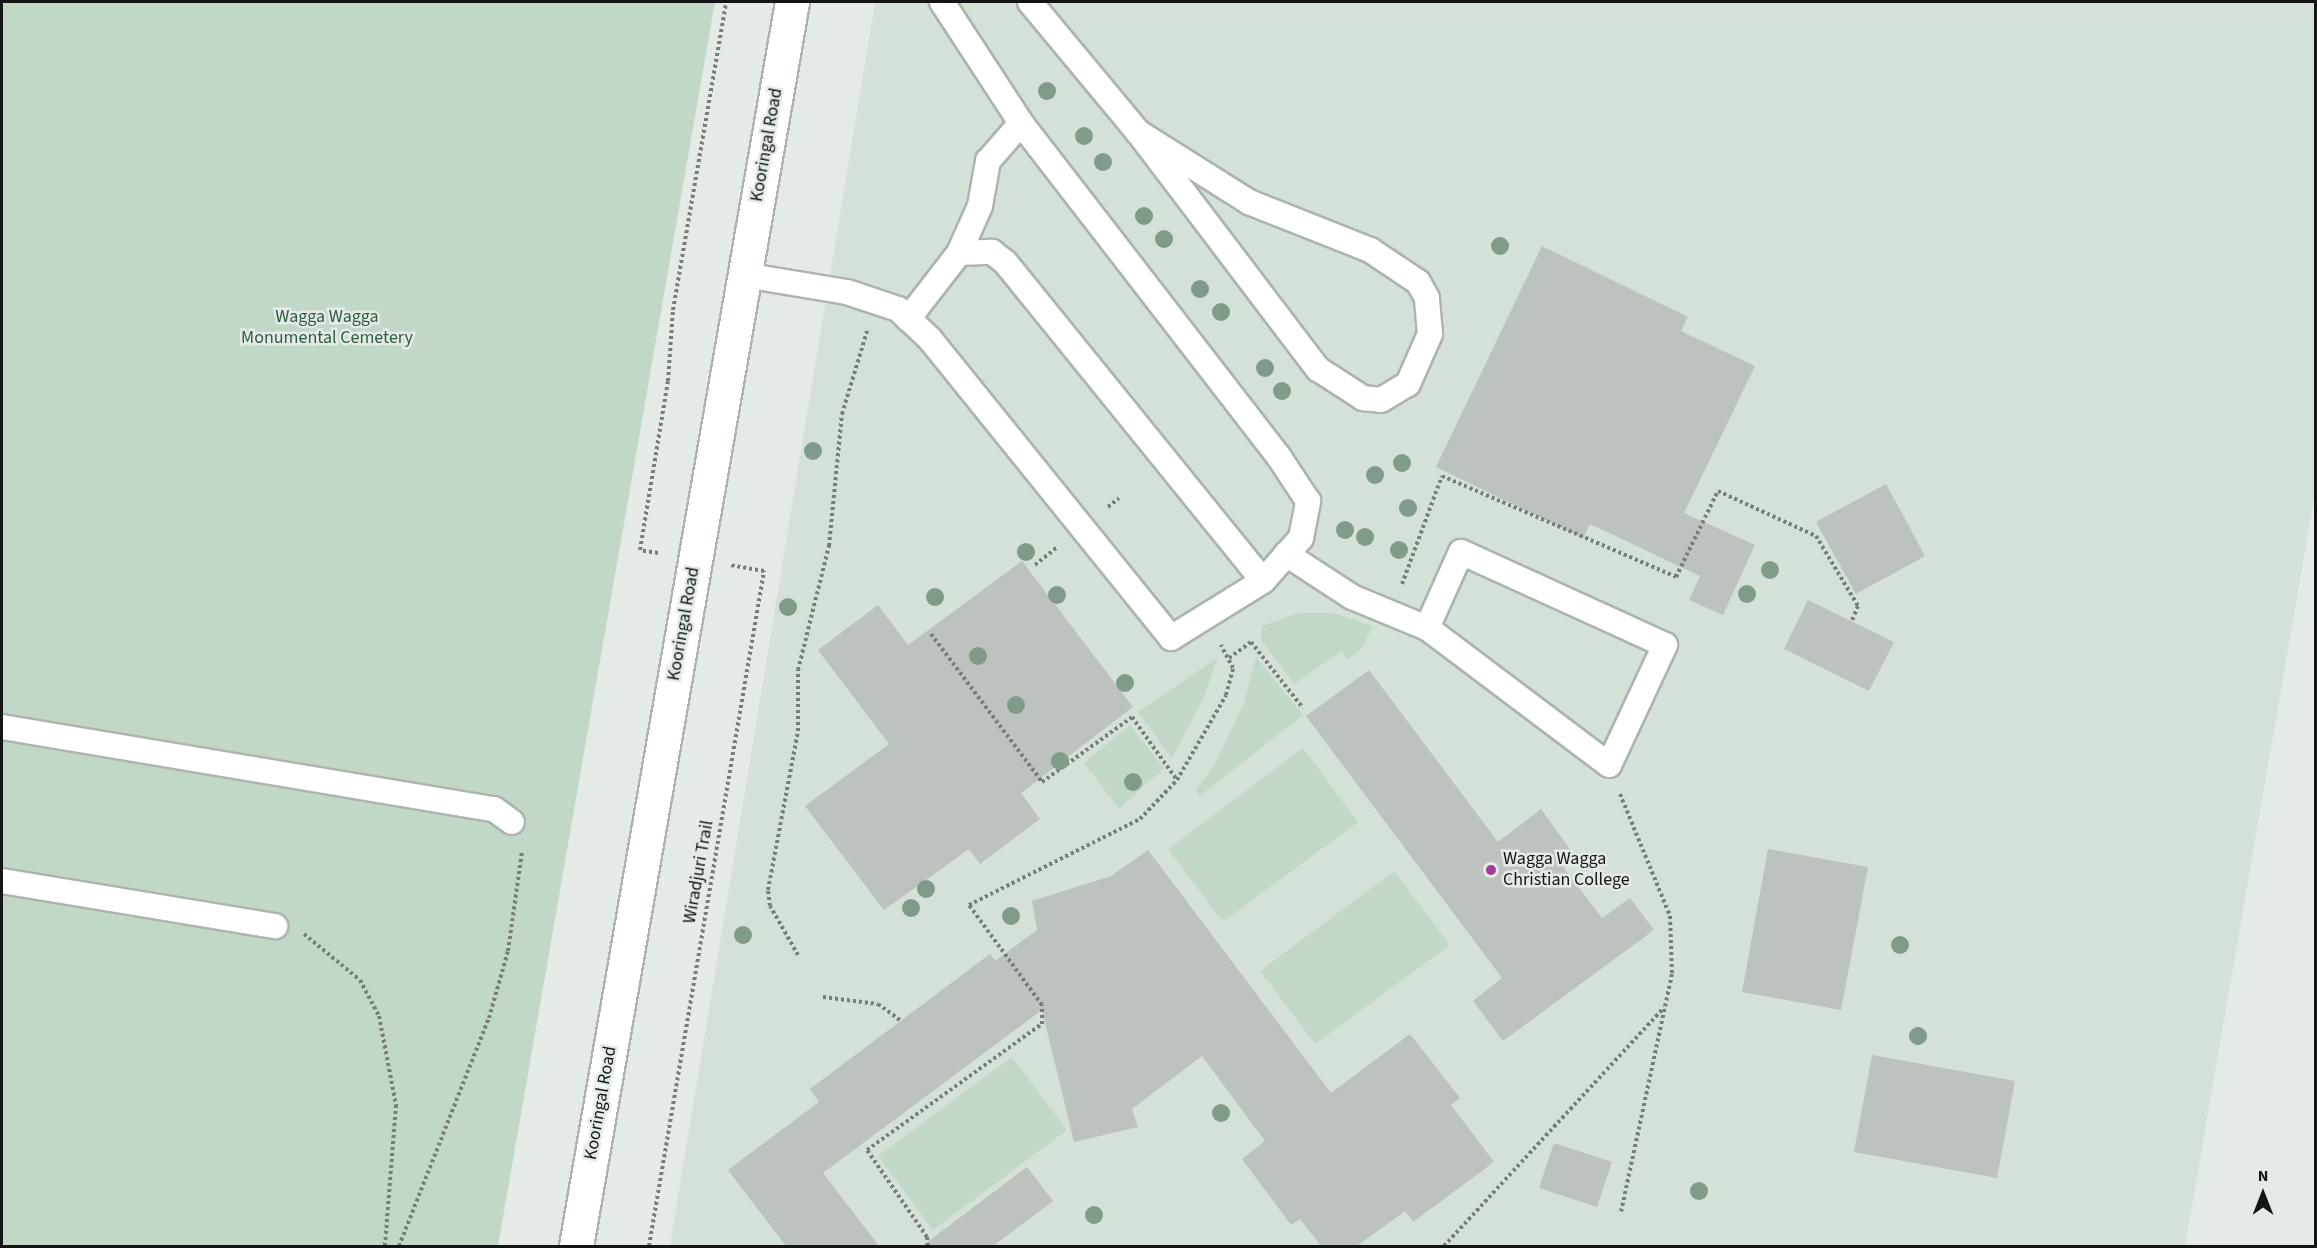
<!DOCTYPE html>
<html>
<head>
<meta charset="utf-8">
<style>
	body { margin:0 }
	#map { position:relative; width:2317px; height:1248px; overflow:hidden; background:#e4ebe6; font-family:"Source Sans 3",sans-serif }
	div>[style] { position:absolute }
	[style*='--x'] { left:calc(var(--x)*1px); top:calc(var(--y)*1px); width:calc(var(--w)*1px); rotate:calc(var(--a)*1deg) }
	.built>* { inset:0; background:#d4e1d6 }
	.green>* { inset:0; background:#c2d8c7 }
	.building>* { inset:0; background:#bcc2bd }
	.path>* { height:4px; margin-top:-2px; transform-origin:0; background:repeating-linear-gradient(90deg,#787d79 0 3px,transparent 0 6px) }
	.roads { filter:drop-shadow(2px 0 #adb4ae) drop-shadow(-2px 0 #adb4ae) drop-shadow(0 2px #adb4ae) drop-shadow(0 -2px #adb4ae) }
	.lane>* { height:24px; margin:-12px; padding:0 12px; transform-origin:12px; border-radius:12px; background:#fff }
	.secondary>* { height:33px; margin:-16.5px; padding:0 16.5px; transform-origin:16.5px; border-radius:16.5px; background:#fff }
	.trees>* { width:18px; height:18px; margin:-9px; border-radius:50%; background:#809c88 }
	.dots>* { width:16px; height:16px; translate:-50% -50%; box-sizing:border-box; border:3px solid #e4ebe6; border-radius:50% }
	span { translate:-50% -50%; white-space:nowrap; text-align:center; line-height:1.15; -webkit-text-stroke:5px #e4ebe6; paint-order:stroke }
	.street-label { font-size:18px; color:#131614 }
	.park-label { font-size:18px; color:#2f5c3c }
	.poi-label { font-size:18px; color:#131614 }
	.left { translate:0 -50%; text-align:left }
	.frame { position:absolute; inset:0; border:3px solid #131614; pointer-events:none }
	.north { position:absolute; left:2233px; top:1164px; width:60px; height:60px; -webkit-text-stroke:4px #e4ebe6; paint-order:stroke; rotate:0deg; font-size:16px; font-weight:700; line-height:24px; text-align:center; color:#131614 }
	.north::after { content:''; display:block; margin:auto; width:21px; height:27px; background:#131614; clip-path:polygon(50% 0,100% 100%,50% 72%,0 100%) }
</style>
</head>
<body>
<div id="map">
	<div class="built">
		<div style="clip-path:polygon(875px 2px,2315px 2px,2315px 493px,2185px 1246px,670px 1246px)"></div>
	</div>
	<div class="green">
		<div style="clip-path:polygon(2px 2px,715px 2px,498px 1246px,2px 1246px)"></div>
		<div style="clip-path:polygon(1298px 613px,1334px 613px,1373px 626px,1362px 648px,1348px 660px,1342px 651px,1294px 684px,1261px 640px,1262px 626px)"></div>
		<div style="clip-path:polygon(1256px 657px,1303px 715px,1200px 796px,1196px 790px,1216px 762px,1244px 703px)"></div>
		<div style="clip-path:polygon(1217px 658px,1204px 697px,1172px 758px,1138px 712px)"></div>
		<div style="clip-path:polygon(1130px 725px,1164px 768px,1119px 809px,1084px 763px)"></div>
		<div style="clip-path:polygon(1303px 748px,1358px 822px,1223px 922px,1168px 849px)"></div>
		<div style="clip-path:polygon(1394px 871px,1450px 945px,1315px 1044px,1260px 971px)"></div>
		<div style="clip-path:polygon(1012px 1057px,1067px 1130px,933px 1230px,878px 1156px)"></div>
	</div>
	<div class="building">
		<div style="clip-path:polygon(1542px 246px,1688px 317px,1681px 331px,1755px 366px,1684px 513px,1755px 545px,1723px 615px,1689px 600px,1700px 576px,1590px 524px,1583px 538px,1436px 467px)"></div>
		<div style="clip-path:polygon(1886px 484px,1925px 556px,1856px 594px,1816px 522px)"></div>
		<div style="clip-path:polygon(1022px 561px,1133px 707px,1021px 793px,1040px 819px,980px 864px,969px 849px,884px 910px,805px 806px,889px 744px,818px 650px,878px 605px,908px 645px)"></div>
		<div style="clip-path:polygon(1808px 600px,1894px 642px,1869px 691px,1784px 649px)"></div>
		<div style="clip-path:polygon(1369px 670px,1498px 842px,1541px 809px,1577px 859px,1564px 868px,1602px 918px,1630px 898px,1654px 930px,1503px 1041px,1473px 1001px,1502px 978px,1306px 716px)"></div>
		<div style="clip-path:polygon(1768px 849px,1868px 867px,1841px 1010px,1742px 992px)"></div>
		<div style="clip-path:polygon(1148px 850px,1331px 1093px,1410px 1034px,1460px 1098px,1451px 1105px,1494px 1162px,1413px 1222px,1405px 1211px,1357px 1246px,1321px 1246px,1300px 1219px,1291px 1225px,1242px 1159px,1265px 1141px,1202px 1056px,1132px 1109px,1138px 1127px,1074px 1142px,1042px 1010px,823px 1173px,879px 1246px,786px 1246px,728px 1170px,819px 1102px,810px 1089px,990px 954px,995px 961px,1037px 930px,1032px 901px,1111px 876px)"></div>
		<div style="clip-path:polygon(1872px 1055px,2015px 1081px,1997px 1178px,1854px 1152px)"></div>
		<div style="clip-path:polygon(1554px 1143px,1612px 1162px,1597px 1207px,1539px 1188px)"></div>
		<div style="clip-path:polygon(1027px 1167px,1053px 1201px,993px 1246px,922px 1246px)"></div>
	</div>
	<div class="path">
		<div style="--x:1108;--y:507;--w:14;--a:-39"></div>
		<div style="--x:658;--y:553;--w:18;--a:-171"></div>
		<div style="--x:640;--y:550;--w:171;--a:-80.6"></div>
		<div style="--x:668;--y:381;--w:71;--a:-86"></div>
		<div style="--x:673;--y:310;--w:313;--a:-80.2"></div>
		<div style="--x:1035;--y:565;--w:28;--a:-39"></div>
		<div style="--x:1402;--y:584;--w:115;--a:-69.7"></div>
		<div style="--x:1442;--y:476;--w:255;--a:23.3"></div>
		<div style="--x:1676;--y:577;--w:96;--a:-64"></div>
		<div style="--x:1718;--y:491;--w:108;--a:24.7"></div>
		<div style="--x:1816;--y:536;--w:82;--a:59"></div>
		<div style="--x:1858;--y:606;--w:16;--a:112"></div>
		<div style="--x:931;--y:634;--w:185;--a:53.1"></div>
		<div style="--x:1042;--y:782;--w:111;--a:-35.8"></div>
		<div style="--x:1132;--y:717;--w:77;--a:54.5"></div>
		<div style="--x:1229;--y:658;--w:27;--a:-36"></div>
		<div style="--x:1251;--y:642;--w:84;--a:51.8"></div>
		<div style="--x:1620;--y:794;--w:132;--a:67.7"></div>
		<div style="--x:1670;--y:916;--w:58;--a:88"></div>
		<div style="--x:1672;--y:974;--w:243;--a:102.1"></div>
		<div style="--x:304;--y:934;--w:72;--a:39.4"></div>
		<div style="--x:360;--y:980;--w:41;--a:62.2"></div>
		<div style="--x:379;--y:1016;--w:91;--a:79.2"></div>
		<div style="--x:396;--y:1105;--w:141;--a:94.5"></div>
		<div style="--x:798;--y:955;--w:56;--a:-119.7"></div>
		<div style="--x:770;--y:906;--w:16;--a:-97"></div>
		<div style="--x:768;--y:890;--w:162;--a:-79.3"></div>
		<div style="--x:798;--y:731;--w:61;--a:-90"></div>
		<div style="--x:798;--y:670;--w:128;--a:-76"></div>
		<div style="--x:829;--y:546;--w:133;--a:-84.4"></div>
		<div style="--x:842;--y:414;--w:87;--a:-73.2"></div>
		<div style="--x:823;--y:997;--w:55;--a:7.3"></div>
		<div style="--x:878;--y:1004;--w:29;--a:36"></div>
		<div style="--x:399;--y:1246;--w:245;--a:-68.5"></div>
		<div style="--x:489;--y:1018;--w:70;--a:-74.2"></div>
		<div style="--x:508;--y:951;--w:101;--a:-82"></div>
		<div style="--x:649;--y:1246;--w:685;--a:-80.33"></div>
		<div style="--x:764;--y:571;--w:34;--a:-170"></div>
		<div style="--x:928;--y:1246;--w:9;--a:-96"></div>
		<div style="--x:927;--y:1237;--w:106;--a:-124.6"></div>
		<div style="--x:867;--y:1150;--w:216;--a:-35.8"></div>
		<div style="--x:1042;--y:1024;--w:19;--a:-90"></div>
		<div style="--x:1042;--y:1005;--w:124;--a:-126.1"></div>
		<div style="--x:969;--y:905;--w:191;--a:-26.7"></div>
		<div style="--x:1140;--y:819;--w:54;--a:-46.5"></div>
		<div style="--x:1177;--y:780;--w:98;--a:-60"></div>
		<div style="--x:1226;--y:695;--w:28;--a:-75"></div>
		<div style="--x:1233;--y:668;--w:26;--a:-118"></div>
		<div style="--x:1444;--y:1246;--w:324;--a:-47.3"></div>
	</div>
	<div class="roads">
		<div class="lane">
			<div style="--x:1030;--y:2;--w:169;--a:50.3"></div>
			<div style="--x:1138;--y:132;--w:298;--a:52.8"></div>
			<div style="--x:1318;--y:369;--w:54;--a:32.8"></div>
			<div style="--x:1363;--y:398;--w:18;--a:6"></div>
			<div style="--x:1381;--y:400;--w:31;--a:-31"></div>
			<div style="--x:1408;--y:384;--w:55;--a:-66.3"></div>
			<div style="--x:1430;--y:334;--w:36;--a:-95"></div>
			<div style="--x:1427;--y:298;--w:18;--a:-119"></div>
			<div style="--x:1418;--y:282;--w:58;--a:-146.3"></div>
			<div style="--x:1370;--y:250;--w:130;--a:-158.4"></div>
			<div style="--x:1249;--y:202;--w:131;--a:-147.8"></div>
			<div style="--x:959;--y:253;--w:33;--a:-2"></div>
			<div style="--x:992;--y:252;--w:16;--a:38"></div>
			<div style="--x:1005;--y:262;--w:410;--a:51"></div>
			<div style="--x:744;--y:275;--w:104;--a:9.4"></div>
			<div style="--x:847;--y:292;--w:54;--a:18.4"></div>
			<div style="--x:898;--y:309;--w:44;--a:43.2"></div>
			<div style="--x:930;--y:339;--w:384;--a:51.1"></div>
			<div style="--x:1171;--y:638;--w:108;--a:-31.8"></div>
			<div style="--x:1263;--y:581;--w:57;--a:-48.5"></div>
			<div style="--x:1301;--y:538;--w:38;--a:-79"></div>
			<div style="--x:1308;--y:501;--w:53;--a:-123.4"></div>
			<div style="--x:1279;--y:457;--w:422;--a:-127.7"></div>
			<div style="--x:1021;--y:123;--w:145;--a:-123.1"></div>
			<div style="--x:908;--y:319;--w:83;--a:-52.3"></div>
			<div style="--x:959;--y:253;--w:51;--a:-65.9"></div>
			<div style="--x:980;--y:206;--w:46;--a:-79.9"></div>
			<div style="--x:988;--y:161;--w:50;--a:-49"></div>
			<div style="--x:1286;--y:554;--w:79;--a:33.1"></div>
			<div style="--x:1352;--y:597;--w:81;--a:22.5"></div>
			<div style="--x:1427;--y:628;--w:83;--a:-65.9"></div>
			<div style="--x:1461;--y:552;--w:224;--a:24.5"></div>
			<div style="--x:1665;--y:645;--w:132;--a:115"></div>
			<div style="--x:1609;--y:765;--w:228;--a:-143"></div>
			<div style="--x:2;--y:727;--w:499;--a:9.5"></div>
			<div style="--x:494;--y:809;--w:22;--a:36"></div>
			<div style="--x:2;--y:881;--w:277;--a:9.4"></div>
		</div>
		<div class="secondary">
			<div style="--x:576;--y:1246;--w:1263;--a:-80.15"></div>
		</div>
	</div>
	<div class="trees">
		<div style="left:1047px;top:91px"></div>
		<div style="left:1084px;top:136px"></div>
		<div style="left:1103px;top:162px"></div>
		<div style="left:1144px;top:216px"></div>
		<div style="left:1164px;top:239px"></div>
		<div style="left:1500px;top:246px"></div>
		<div style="left:1200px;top:289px"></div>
		<div style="left:1221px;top:312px"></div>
		<div style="left:1265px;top:368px"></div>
		<div style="left:1282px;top:391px"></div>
		<div style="left:813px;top:451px"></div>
		<div style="left:1402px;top:463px"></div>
		<div style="left:1375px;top:475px"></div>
		<div style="left:1408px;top:508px"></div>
		<div style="left:1345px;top:530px"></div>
		<div style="left:1365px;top:537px"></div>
		<div style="left:1399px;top:550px"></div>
		<div style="left:1026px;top:552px"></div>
		<div style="left:1770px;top:570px"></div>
		<div style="left:1747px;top:594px"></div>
		<div style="left:1057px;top:595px"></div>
		<div style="left:935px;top:597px"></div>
		<div style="left:788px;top:607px"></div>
		<div style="left:978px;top:656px"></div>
		<div style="left:1125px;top:683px"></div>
		<div style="left:1016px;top:705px"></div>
		<div style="left:1060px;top:761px"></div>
		<div style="left:1133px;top:782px"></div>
		<div style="left:926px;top:889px"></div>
		<div style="left:911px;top:908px"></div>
		<div style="left:1011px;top:916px"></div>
		<div style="left:743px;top:935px"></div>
		<div style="left:1900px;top:945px"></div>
		<div style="left:1918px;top:1036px"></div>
		<div style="left:1221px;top:1113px"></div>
		<div style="left:1699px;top:1191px"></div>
		<div style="left:1094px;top:1215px"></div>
	</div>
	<div class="dots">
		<div style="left:1491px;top:870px;background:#a53a9b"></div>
	</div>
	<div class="street-label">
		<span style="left:767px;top:145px;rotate:-80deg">Kooringal Road</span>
		<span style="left:684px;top:624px;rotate:-80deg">Kooringal Road</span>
		<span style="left:699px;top:872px;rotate:-80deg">Wiradjuri Trail</span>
		<span style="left:601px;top:1103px;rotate:-80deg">Kooringal Road</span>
	</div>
	<div class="park-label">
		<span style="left:327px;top:328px">Wagga Wagga<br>Monumental Cemetery</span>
	</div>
	<div class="poi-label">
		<span class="left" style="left:1503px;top:870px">Wagga Wagga<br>Christian College</span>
	</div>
	<div class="frame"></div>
	<div class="north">N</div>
</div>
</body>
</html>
